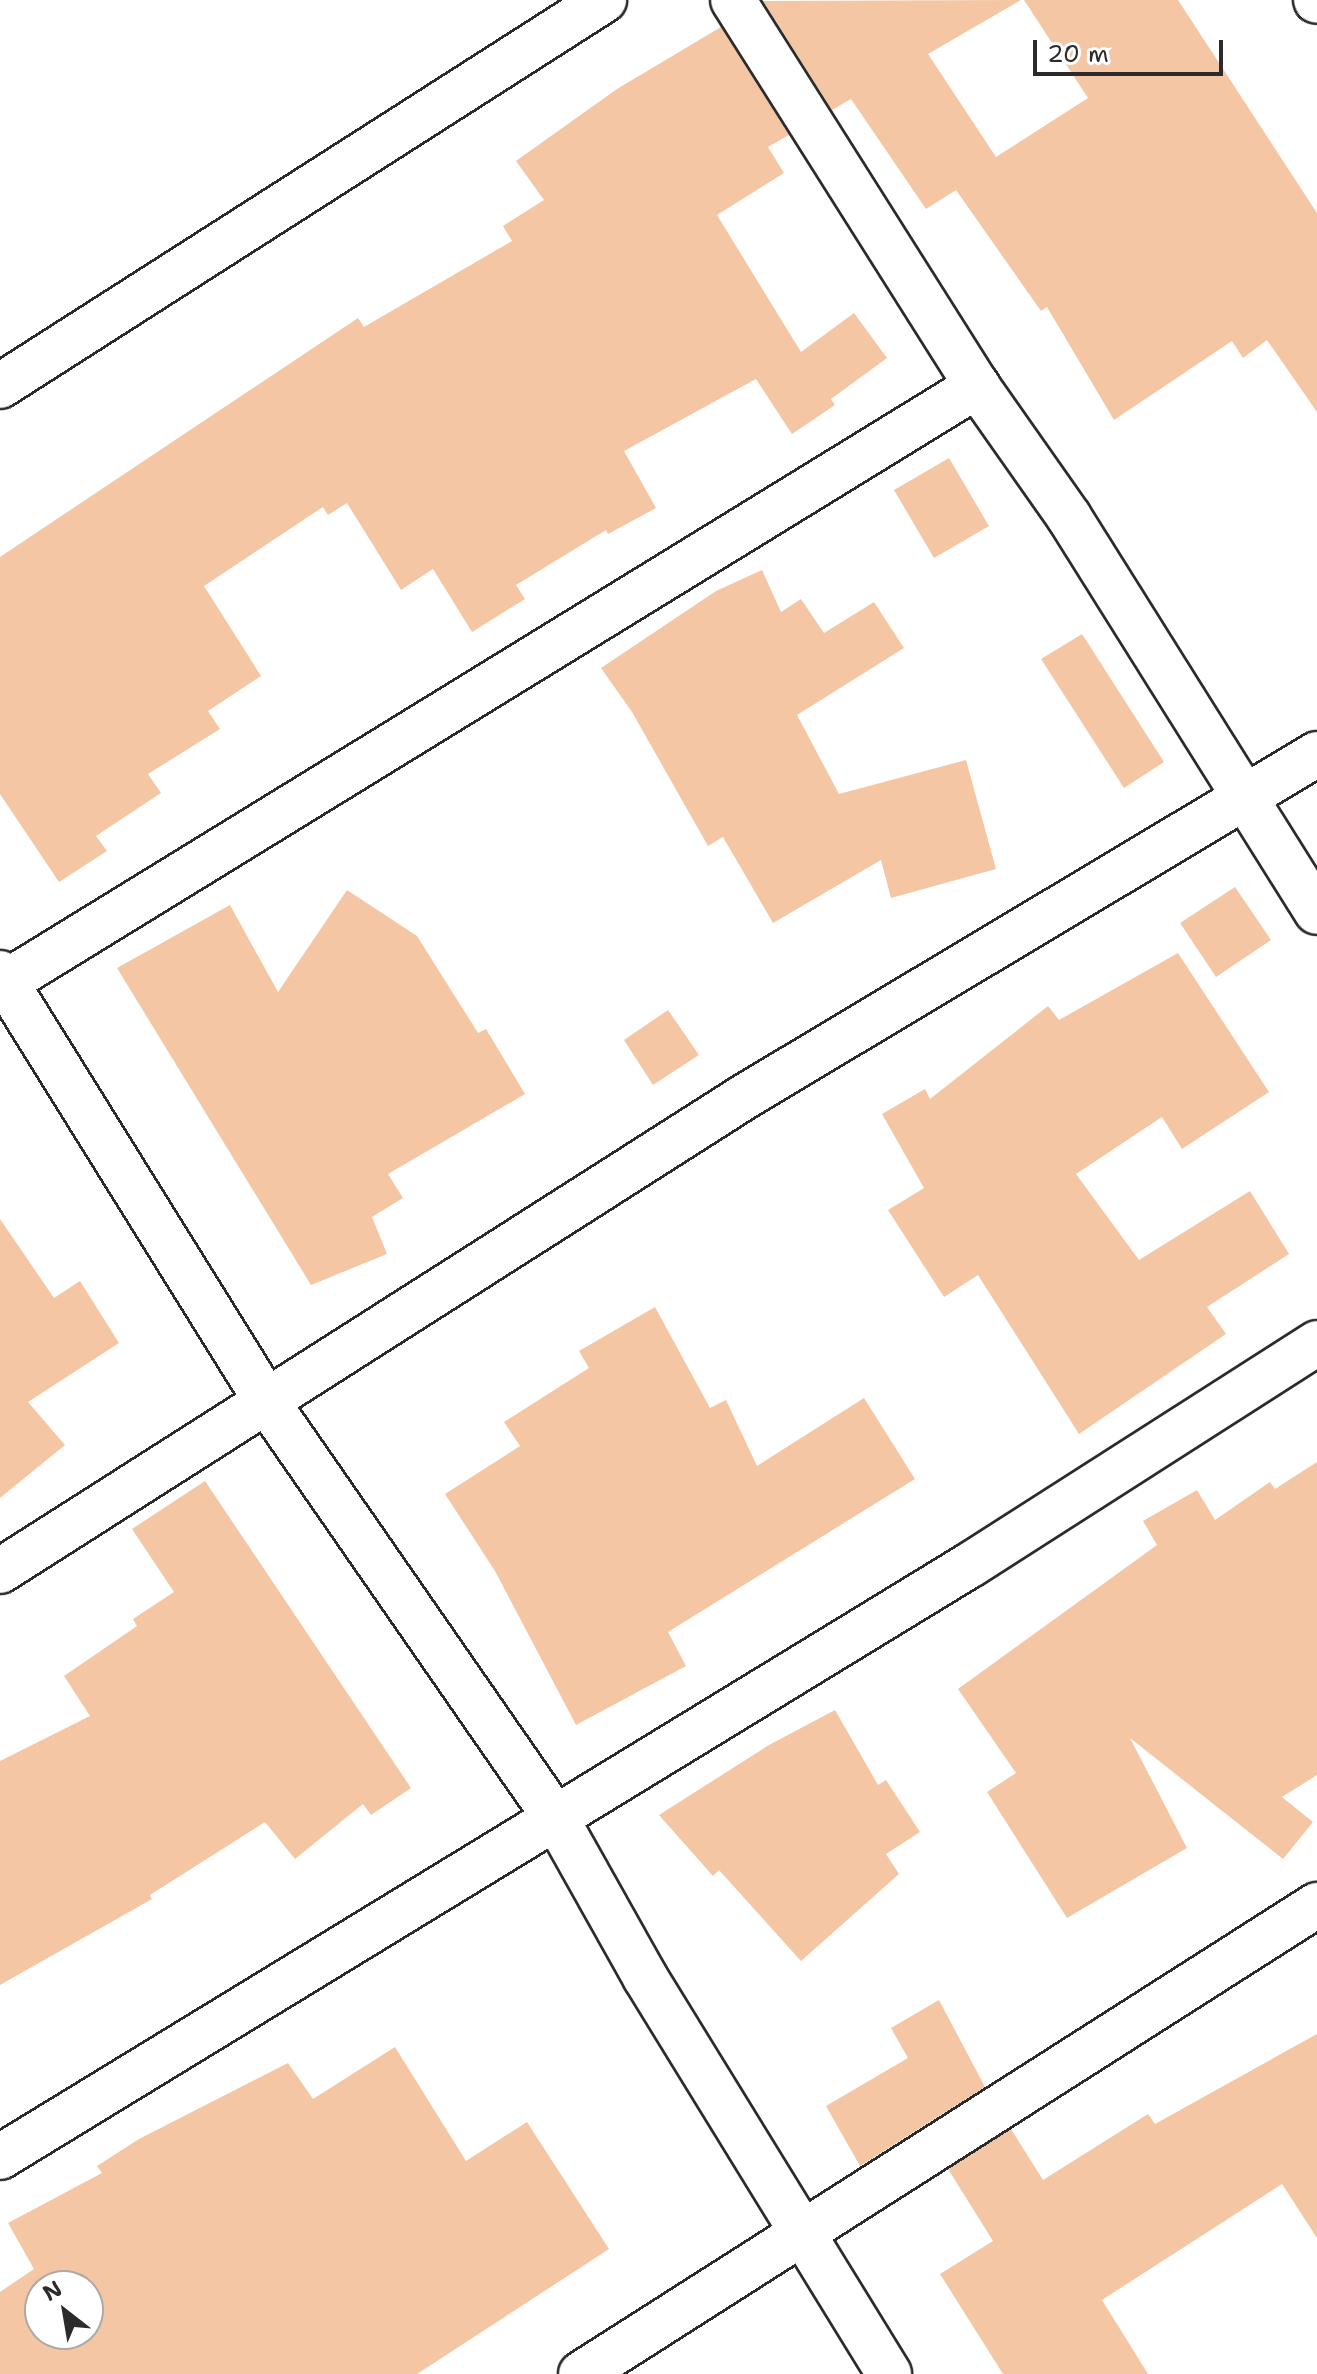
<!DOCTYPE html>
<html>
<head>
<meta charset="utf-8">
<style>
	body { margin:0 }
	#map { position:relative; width:1317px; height:2374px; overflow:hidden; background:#fff; font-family:"Shantell Sans",sans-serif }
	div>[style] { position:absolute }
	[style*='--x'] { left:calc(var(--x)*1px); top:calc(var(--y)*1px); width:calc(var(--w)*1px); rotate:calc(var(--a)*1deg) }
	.building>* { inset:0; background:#f4c6a3 }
	.roads { filter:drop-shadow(2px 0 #2b2b2b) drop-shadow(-2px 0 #2b2b2b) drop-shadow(0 2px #2b2b2b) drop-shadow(0 -2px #2b2b2b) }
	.minor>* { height:44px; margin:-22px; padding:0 22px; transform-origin:22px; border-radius:22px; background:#fff }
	span { translate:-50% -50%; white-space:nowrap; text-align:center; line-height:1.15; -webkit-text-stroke:6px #fff; paint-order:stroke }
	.north { position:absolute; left:24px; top:2270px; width:80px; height:80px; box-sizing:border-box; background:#fff; border:2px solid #aaa; border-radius:50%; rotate:329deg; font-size:22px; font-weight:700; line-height:32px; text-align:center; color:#2b2b2b }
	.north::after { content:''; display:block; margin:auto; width:28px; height:36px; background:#2b2b2b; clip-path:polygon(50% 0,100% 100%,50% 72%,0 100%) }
	.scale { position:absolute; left:1033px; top:40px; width:190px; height:36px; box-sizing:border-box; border:4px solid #2b2b2b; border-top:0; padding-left:10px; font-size:24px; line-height:28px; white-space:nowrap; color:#2b2b2b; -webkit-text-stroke:6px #fff; paint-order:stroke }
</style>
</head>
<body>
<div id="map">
	<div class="building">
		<div style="clip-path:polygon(1021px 0,928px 54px,996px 157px,1088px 98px,1024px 0,1178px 0,1317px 213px,1317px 412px,1267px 340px,1243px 358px,1232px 341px,1114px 420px,1047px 307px,1041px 311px,956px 190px,926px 209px,851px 99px,832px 110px,763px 1px)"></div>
		<div style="clip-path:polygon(721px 27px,789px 135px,768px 147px,784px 173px,717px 215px,801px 352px,854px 313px,887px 358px,831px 399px,835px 405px,792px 434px,756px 379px,624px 451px,656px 508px,608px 534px,606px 530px,516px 585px,525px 599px,472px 632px,433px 569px,401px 590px,347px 503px,328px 515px,323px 507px,204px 586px,261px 676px,208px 711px,220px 729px,148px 774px,161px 793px,96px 836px,107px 851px,59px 882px,0 794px,0 557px,358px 318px,364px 327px,512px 241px,503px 226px,544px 200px,516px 161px,617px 89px)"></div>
		<div style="clip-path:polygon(949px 458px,989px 526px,934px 558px,894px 490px)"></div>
		<div style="clip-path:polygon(762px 570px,781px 612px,801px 599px,824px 633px,874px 602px,904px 648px,797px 715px,839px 794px,966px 760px,996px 869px,891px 898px,881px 860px,773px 923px,723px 837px,708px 846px,632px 712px,601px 668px,716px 591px)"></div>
		<div style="clip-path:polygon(1082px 634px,1164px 762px,1124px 788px,1041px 659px)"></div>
		<div style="clip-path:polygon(1235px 887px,1271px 940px,1216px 977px,1180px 923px)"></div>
		<div style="clip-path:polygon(347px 890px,417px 936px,478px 1033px,486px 1029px,525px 1094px,388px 1174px,403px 1198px,372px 1217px,387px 1254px,311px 1285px,117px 968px,230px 905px,278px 992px)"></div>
		<div style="clip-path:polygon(1178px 953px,1269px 1092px,1182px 1149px,1162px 1117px,1076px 1174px,1139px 1260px,1250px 1191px,1289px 1254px,1207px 1307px,1226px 1334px,1079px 1434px,978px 1275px,944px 1297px,888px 1210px,924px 1188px,882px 1114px,925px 1089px,930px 1099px,1048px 1006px,1059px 1020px)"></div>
		<div style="clip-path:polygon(668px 1010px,699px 1055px,653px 1085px,624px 1040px)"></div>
		<div style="clip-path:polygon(0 1219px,54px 1298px,80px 1281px,119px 1343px,28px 1402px,65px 1445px,0 1498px)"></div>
		<div style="clip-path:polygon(655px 1307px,710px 1408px,726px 1400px,757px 1466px,864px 1398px,915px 1479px,668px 1632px,686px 1666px,576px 1725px,495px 1571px,445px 1494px,520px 1446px,504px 1422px,589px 1368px,579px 1351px)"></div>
		<div style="clip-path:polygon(1317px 1462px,1317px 1775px,1282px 1797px,1313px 1822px,1283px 1859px,1130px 1738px,1187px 1848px,1067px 1918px,987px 1792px,1016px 1773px,958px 1689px,1157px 1545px,1143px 1521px,1197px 1490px,1215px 1520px,1270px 1482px,1275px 1489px)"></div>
		<div style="clip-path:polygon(205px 1481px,411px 1788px,371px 1815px,363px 1804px,295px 1859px,265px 1822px,150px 1895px,152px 1899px,0 1985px,0 1761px,90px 1716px,64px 1676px,137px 1626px,133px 1619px,174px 1592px,132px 1529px)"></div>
		<div style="clip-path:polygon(835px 1710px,878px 1785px,886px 1780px,920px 1832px,886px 1854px,899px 1874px,801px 1961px,719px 1870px,713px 1876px,659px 1815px,769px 1745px)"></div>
		<div style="clip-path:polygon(939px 2000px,985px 2087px,860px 2166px,826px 2106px,908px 2058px,891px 2028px)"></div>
		<div style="clip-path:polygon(1317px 2034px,1317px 2238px,1282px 2184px,1102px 2300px,1148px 2374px,1003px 2374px,940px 2274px,993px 2241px,948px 2169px,1011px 2129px,1043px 2180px,1148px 2114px,1155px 2124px)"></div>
		<div style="clip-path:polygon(evenodd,395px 2047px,466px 2161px,527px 2122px,609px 2249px,417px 2374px,0 2374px,0 2292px,34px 2269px,8px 2223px,102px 2173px,97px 2166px,139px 2139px,288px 2063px,313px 2099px,395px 2047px,40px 2286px,88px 2286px,88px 2334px,40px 2334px,40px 2286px)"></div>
	</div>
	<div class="roads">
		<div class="minor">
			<div style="--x:733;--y:0;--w:457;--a:57.7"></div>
			<div style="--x:977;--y:386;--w:160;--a:54.9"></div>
			<div style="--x:1069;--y:517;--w:466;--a:57.9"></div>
			<div style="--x:1316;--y:0;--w:1;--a:45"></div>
			<div style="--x:0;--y:386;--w:717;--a:-32.58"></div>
			<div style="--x:0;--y:973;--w:505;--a:58.1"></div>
			<div style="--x:267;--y:1402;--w:509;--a:55.25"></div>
			<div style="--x:557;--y:1820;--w:180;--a:60.7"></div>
			<div style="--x:645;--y:1977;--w:466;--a:58.4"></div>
			<div style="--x:0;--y:986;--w:1147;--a:-31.56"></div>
			<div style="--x:0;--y:1571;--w:882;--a:-32.5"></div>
			<div style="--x:744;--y:1097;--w:668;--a:-30.9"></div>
			<div style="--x:0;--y:2157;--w:1136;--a:-31.4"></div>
			<div style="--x:970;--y:1565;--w:412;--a:-32.6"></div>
			<div style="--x:581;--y:2374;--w:873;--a:-32.51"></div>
		</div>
	</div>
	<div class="north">N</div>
	<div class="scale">20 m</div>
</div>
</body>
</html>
